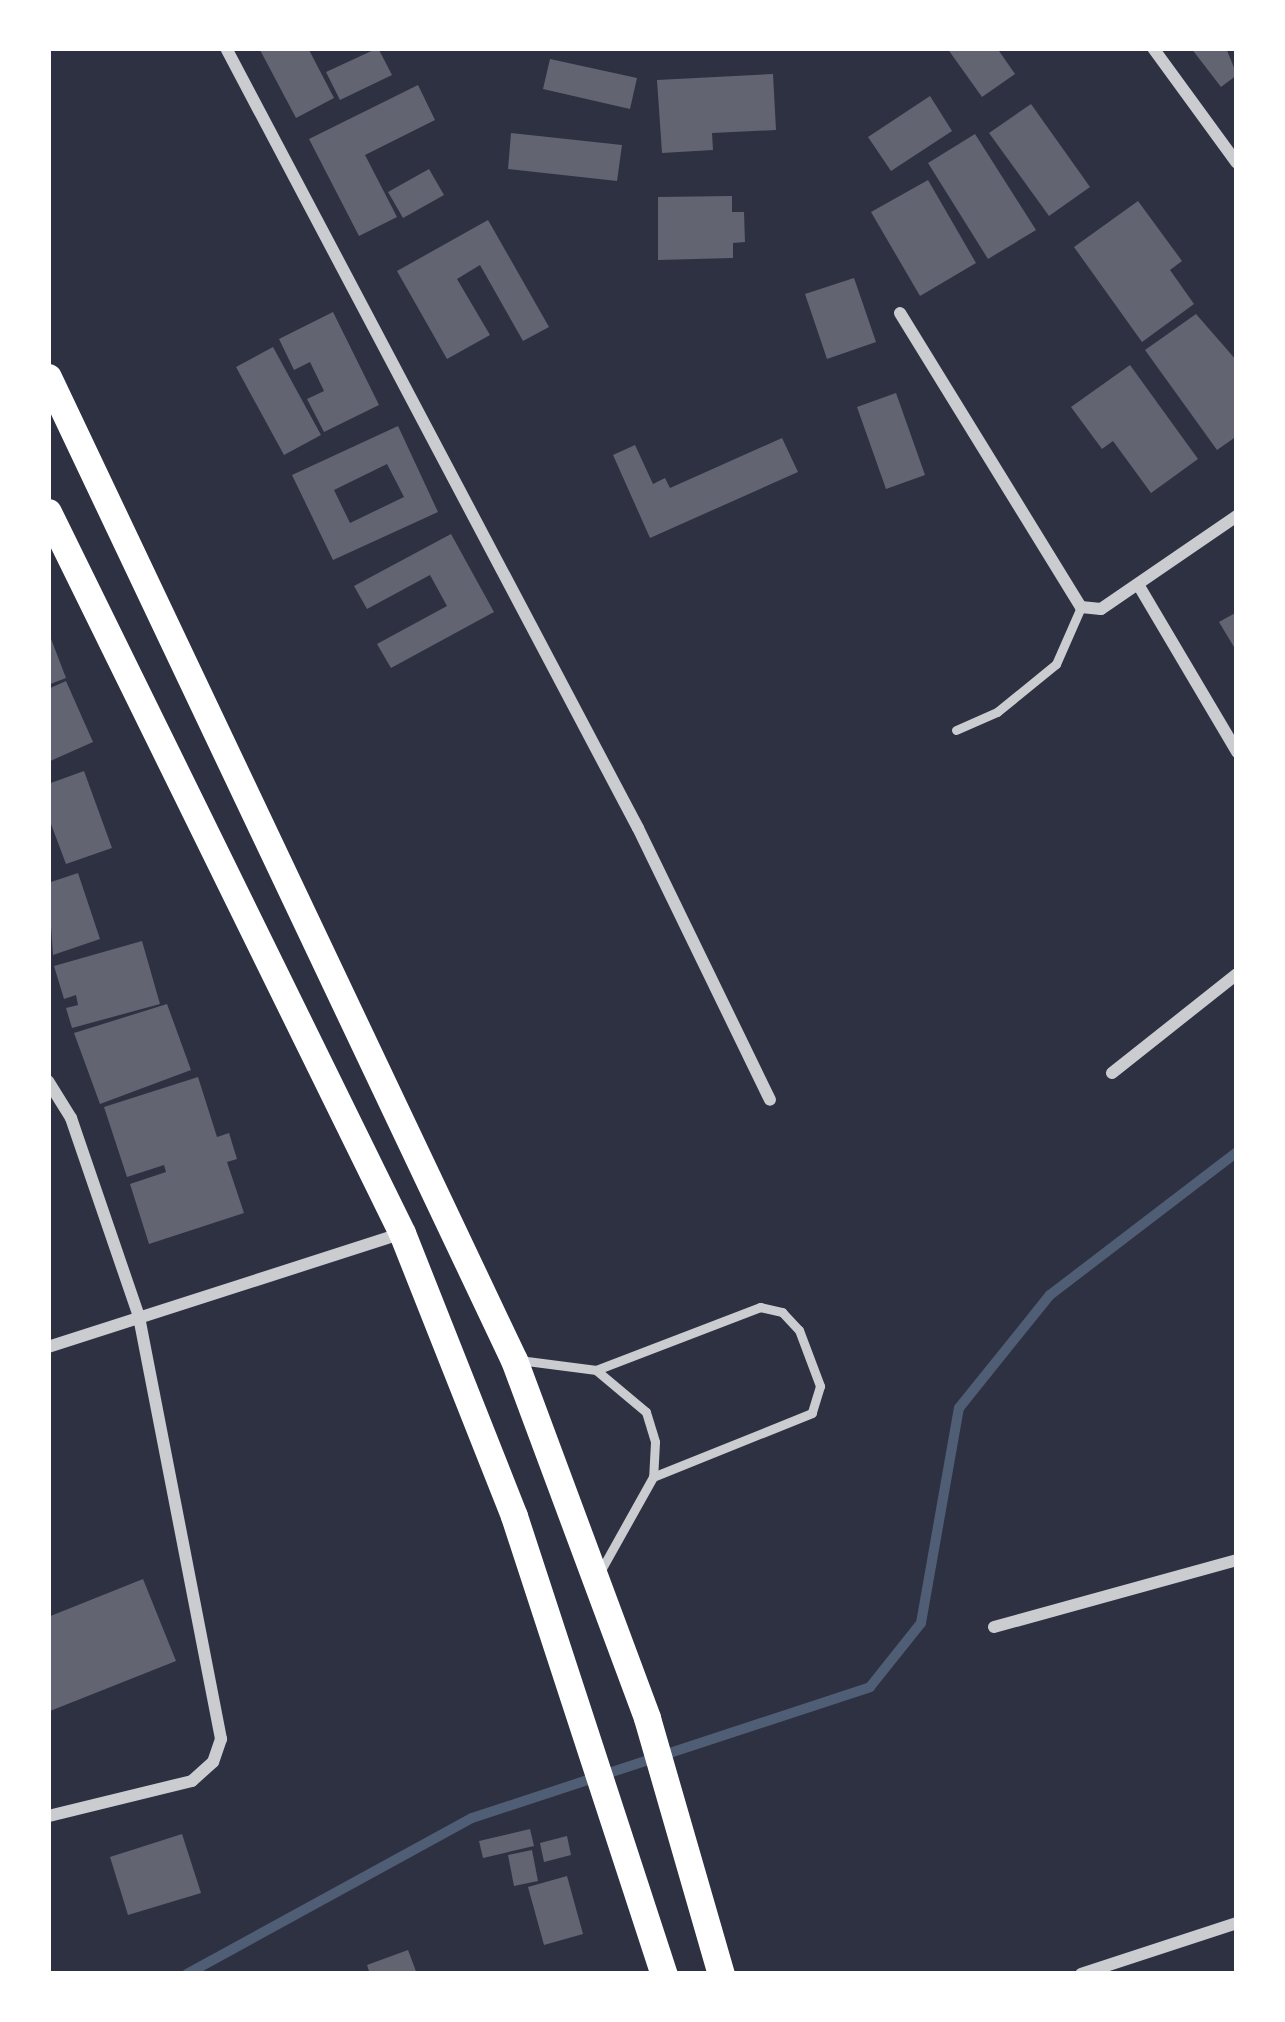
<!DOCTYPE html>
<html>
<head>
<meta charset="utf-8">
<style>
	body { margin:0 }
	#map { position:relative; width:1285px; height:2022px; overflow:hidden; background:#2d3142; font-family:Montserrat,sans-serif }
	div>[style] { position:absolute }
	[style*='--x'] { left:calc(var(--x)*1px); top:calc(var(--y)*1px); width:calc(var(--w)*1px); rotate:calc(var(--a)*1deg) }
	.stream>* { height:10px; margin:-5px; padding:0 5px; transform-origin:5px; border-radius:5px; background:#4f5d75 }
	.building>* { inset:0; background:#626471 }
	.service>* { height:9px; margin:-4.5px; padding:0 4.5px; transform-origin:4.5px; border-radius:4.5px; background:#caccd0 }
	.minor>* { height:12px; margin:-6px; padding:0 6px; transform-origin:6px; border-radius:6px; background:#caccd0 }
	.trunk>* { height:27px; margin:-13.5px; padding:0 13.5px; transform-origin:13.5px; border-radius:13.5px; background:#fff }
	span { translate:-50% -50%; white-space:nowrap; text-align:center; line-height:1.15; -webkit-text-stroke:12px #fff; paint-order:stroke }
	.frame { position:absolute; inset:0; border:51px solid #fff; pointer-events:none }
</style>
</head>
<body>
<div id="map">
	<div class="stream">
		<div style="--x:187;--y:1974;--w:325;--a:-28.7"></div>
		<div style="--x:472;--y:1818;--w:419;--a:-18.2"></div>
		<div style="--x:870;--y:1687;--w:82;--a:-51.4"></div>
		<div style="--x:921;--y:1623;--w:218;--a:-80"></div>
		<div style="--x:959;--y:1408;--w:145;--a:-51.2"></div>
		<div style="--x:1050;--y:1295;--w:235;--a:-37.4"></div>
	</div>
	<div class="building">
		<div style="clip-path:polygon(259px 48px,308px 48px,334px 98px,296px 118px)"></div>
		<div style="clip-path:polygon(378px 48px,392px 75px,340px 100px,326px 72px)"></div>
		<div style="clip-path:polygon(947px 48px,997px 48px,1015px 74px,982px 97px)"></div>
		<div style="clip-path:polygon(1191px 48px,1226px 48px,1237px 75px,1221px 87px)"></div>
		<div style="clip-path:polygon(550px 59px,637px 78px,630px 109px,543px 89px)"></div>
		<div style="clip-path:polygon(773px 74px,776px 130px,712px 133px,713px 150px,662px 153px,657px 80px)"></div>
		<div style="clip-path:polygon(418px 85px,435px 120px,365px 155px,397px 217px,359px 236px,309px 139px)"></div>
		<div style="clip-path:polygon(930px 96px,952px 131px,891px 171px,868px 137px)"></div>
		<div style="clip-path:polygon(1031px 104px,1090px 187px,1049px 216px,989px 133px)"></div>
		<div style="clip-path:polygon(511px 133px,622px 145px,617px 181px,508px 169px)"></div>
		<div style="clip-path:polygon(975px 134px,1036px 230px,988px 259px,928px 163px)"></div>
		<div style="clip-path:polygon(429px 169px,444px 195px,403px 218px,388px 192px)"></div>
		<div style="clip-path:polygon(928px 180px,976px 263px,920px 296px,871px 212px)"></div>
		<div style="clip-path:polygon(732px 196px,732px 212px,744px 212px,745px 242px,733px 243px,733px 258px,658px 260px,658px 197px)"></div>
		<div style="clip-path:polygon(1138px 201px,1182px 261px,1170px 270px,1194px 304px,1142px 342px,1074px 247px)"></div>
		<div style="clip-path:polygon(488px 220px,549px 327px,523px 341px,480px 265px,457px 279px,490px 335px,447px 359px,397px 271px)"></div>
		<div style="clip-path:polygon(854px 278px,876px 342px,827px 359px,805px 294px)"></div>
		<div style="clip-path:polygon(333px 312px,379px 405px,324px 432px,307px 399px,324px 391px,310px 362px,294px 370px,279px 339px)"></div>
		<div style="clip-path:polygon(1196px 314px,1237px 361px,1237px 436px,1217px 450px,1145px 350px)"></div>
		<div style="clip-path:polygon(273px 347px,321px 435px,284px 455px,236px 367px)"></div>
		<div style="clip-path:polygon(1130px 365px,1198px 459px,1151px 493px,1113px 441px,1102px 449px,1071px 407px)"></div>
		<div style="clip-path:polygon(896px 393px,925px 475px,886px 489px,857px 407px)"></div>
		<div style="clip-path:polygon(evenodd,398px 426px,438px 512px,333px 560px,292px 475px,398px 426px,387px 464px,404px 497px,350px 523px,334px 490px,387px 464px)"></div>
		<div style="clip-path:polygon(782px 438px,798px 472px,650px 538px,613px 455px,635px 445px,653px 484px,665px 478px,670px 488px)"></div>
		<div style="clip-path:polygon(451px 534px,494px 612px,391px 668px,377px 644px,447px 606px,430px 575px,367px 609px,354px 586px)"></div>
		<div style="clip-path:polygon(1237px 612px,1237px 652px,1219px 622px)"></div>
		<div style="clip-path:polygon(48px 631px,66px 678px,48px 685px)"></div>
		<div style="clip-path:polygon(66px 681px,93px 742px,48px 762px,48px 689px)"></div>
		<div style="clip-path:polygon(84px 771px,112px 848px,66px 864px,48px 816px,48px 784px)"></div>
		<div style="clip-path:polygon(78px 873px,100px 939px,53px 955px,48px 883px)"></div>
		<div style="clip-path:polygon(142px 941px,160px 1004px,72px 1028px,66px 1008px,78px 1005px,76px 995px,64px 999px,54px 966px)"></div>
		<div style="clip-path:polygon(167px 1004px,191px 1070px,100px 1104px,74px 1033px)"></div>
		<div style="clip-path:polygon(198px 1077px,217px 1137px,229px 1133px,237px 1159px,227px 1162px,244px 1213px,149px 1244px,130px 1184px,166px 1172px,164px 1165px,127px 1177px,104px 1107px)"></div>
		<div style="clip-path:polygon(143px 1579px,176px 1661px,50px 1711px,48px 1617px)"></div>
		<div style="clip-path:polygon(530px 1829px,534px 1846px,483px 1858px,479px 1841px)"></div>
		<div style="clip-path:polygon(182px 1834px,201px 1893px,128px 1915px,110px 1857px)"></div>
		<div style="clip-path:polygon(567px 1836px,571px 1855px,544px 1862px,540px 1843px)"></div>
		<div style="clip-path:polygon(532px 1850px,538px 1881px,514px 1886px,508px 1855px)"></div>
		<div style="clip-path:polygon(567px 1876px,583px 1934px,544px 1945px,528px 1887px)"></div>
		<div style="clip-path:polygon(408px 1950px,417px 1974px,370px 1974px,367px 1965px)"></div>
	</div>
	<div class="service">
		<div style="--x:956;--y:730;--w:45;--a:-23.7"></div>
		<div style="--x:997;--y:712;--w:76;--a:-39.1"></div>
		<div style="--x:1056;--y:664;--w:62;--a:-66.3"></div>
		<div style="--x:519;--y:1360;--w:78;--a:7.4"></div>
		<div style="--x:596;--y:1370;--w:65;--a:40"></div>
		<div style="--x:646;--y:1412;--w:31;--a:73"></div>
		<div style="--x:655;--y:1442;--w:35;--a:93"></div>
		<div style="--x:653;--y:1477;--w:109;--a:119.2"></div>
		<div style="--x:596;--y:1370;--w:176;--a:-21"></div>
		<div style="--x:760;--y:1307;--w:23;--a:13"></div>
		<div style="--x:782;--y:1312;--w:25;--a:47"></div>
		<div style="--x:799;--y:1330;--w:60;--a:69.4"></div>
		<div style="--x:820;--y:1386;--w:28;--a:107"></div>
		<div style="--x:812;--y:1413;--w:171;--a:158.1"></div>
	</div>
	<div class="minor">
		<div style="--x:226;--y:48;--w:882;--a:62.16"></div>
		<div style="--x:638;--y:828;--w:302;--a:64.1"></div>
		<div style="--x:1153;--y:48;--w:142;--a:53.9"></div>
		<div style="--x:900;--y:313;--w:345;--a:58.4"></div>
		<div style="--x:1081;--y:607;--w:20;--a:6"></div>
		<div style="--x:1101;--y:609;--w:165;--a:-34.4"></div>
		<div style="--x:1139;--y:586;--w:193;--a:59.4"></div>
		<div style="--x:1112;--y:1073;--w:159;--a:-38.4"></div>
		<div style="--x:48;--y:1081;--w:44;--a:58.1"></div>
		<div style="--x:71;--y:1118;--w:210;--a:71.1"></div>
		<div style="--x:139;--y:1317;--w:430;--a:79"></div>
		<div style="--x:221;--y:1739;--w:24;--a:109"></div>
		<div style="--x:213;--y:1762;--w:28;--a:138"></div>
		<div style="--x:192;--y:1781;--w:148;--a:166.3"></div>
		<div style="--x:48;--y:1347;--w:371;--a:-17.8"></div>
		<div style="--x:994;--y:1627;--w:252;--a:-15.4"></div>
		<div style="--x:1081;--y:1974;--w:164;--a:-18.1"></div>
	</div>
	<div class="trunk">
		<div style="--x:48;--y:377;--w:1088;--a:64.64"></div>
		<div style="--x:514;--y:1360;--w:382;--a:69.6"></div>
		<div style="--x:647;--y:1718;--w:266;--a:73.9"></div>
		<div style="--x:48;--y:512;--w:803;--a:63.85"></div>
		<div style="--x:402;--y:1233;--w:304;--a:68.4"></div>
		<div style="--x:514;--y:1516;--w:482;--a:71.9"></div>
	</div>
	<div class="frame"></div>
</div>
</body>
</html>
